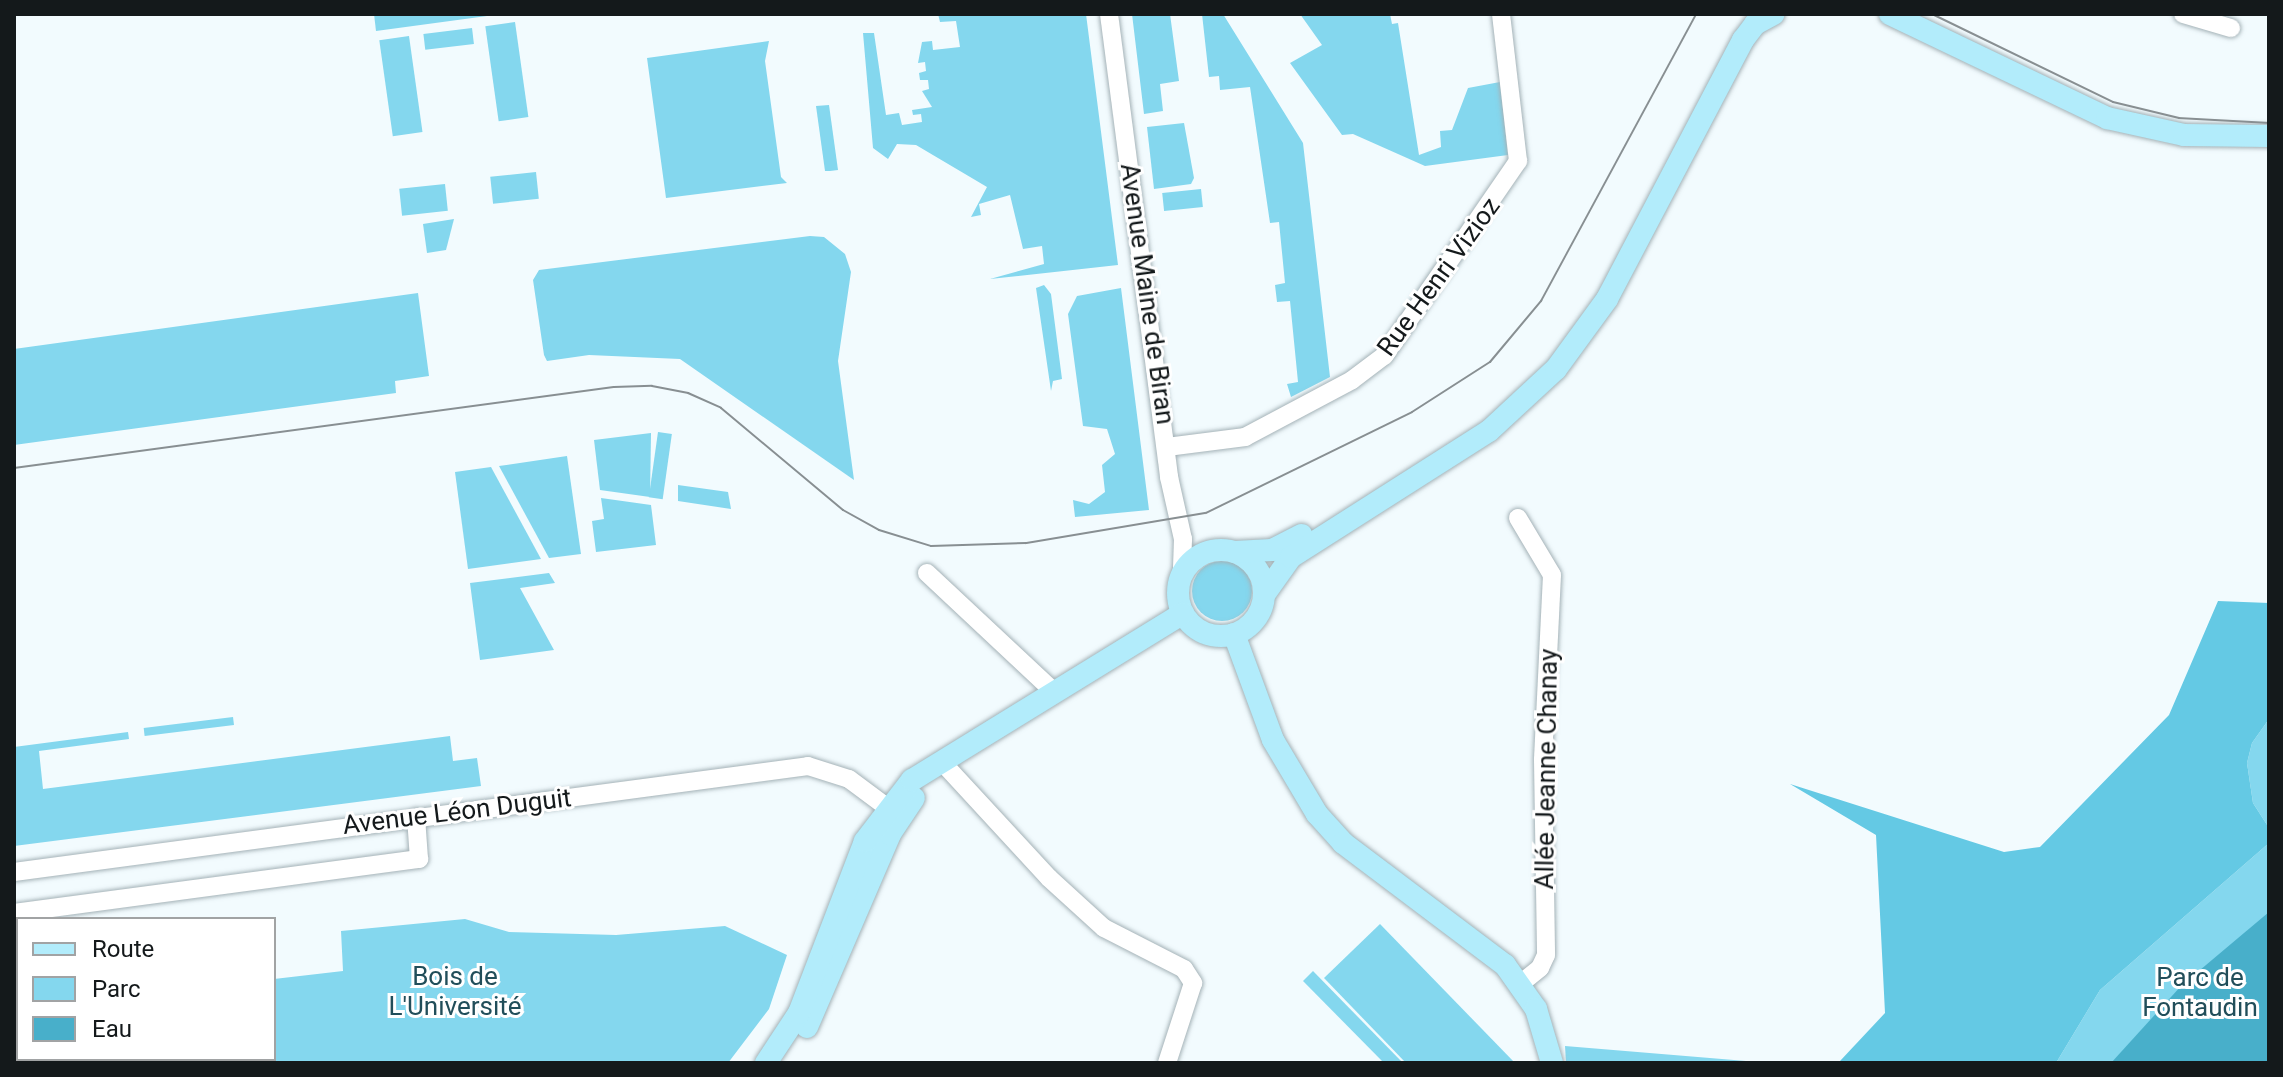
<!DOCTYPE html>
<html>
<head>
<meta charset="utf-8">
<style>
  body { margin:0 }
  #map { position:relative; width:2283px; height:1077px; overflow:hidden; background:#f2fbfe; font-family:Roboto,sans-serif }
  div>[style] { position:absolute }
  .green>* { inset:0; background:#84d7ee; transform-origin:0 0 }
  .round { border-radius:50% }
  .forest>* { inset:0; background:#64c9e4 }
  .water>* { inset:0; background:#48afca }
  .roads { filter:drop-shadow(0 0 2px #a4b2b7) drop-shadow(0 0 2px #a4b2b7) }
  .minor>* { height:18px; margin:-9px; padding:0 9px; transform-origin:9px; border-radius:9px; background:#fff }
  .major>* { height:22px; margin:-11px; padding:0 11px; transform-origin:11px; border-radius:11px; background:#b2ecfb }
  .major>.ring { margin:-11px; padding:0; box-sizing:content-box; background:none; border:22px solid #b2ecfb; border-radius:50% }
  .tram>* { height:2px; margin:-1px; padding:0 1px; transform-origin:1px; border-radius:1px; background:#888f92 }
  span { translate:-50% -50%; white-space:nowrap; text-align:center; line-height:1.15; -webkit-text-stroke:6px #fff; paint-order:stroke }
  .street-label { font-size:26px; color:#14191b }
  .park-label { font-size:26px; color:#214e5a }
  .frame { position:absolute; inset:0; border:16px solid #14191b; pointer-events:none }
  .legend { position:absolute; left:16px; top:917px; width:260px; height:144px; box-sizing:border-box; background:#fff; border:2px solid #a1a3a4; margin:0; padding:10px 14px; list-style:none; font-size:24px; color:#14191b }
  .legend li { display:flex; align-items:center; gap:16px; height:40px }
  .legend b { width:40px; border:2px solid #a1a3a4 }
</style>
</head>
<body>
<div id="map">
  <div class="green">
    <i style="clip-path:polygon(374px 14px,486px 14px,487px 16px,376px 31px)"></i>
    <i style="clip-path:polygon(938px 14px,1086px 14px,1118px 265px,990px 279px,1044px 264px,1042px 246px,1023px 249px,1010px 195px,979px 204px,981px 215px,971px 217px,987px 187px,916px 145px,897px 144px,888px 159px,873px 148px,863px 33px,874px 33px,886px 115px,899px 113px,902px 125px,922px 122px,921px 114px,913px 115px,912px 110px,932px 107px,922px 91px,929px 89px,928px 80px,920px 80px,919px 73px,926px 71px,925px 62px,918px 63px,922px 42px,932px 41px,933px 50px,960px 47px,956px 21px,940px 22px)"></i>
    <i style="clip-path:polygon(1132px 14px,1170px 14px,1179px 81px,1160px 84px,1163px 111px,1144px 114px)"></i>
    <i style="clip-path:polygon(1202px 14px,1223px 14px,1303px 143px,1330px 377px,1291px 397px,1287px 384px,1298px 382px,1290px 301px,1277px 302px,1275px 285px,1285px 283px,1279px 222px,1270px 223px,1250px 87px,1220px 90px,1219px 76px,1209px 77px)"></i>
    <i style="clip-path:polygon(1300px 14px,1390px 14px,1392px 24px,1398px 23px,1419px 155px,1441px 147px,1440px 131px,1452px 130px,1468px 88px,1500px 82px,1508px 155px,1425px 166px,1353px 134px,1342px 135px,1290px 63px,1322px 45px)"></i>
    <i style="left:515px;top:22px;width:96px;height:30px;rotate:82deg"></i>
    <i style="left:472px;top:28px;width:16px;height:49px;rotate:83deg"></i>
    <i style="left:409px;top:36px;width:97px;height:30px;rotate:82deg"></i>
    <i style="clip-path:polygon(769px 41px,765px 61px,781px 177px,787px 183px,666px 198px,647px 58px)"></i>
    <i style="clip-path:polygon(829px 105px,838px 170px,830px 171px,825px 171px,816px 106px)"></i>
    <i style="clip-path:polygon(1184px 123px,1194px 178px,1191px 184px,1154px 189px,1147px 127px)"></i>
    <i style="left:536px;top:172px;width:27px;height:46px;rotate:84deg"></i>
    <i style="left:445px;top:184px;width:27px;height:46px;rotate:84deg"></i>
    <i style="left:1201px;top:189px;width:18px;height:39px;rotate:84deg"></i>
    <i style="clip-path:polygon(454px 219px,446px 250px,427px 253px,423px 224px)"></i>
    <i style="clip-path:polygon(810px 236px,824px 237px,845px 254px,851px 272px,838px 361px,854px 480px,680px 359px,589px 355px,547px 361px,544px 355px,533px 280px,539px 270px)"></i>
    <i style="clip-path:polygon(1044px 285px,1051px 294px,1062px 379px,1053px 381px,1051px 391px,1036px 288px)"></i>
    <i style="clip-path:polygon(1121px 288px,1149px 510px,1075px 517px,1073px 500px,1089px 504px,1105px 492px,1102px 465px,1115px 454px,1107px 429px,1083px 426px,1068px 314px,1077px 296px)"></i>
    <i style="clip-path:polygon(418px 293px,429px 376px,395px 381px,396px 393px,14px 445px,14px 349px)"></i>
    <i style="left:658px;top:432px;width:14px;height:66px;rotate:8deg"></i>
    <i style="clip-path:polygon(651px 433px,650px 497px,600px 490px,594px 440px)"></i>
    <i style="clip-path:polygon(567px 456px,581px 554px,549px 558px,499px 466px)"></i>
    <i style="clip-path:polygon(491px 467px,541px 559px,468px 569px,455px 472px)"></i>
    <i style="clip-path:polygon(678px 485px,728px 492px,731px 509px,678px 501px)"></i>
    <i style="clip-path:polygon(601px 498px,651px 505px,656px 545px,596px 552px,592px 521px,604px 519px)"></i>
    <i class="round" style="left:1192px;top:561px;width:60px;height:60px"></i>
    <i style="clip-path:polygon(549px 573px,555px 583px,520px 588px,554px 650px,480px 660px,470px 583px)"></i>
    <i style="left:233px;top:717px;width:8px;height:90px;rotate:83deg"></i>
    <i style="clip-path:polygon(2269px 719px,2269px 828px,2253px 803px,2247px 763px,2252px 743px)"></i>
    <i style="clip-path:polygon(128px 732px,129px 739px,39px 751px,43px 789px,450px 736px,453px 761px,477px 758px,481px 786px,14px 846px,14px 747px)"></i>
    <i style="clip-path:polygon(2269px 843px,2269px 1063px,2056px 1063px,2100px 990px)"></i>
    <i style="clip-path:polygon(465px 919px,509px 932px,616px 935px,725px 926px,787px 955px,769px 1009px,728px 1063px,40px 1063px,40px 1059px,274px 1059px,274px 979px,343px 971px,341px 931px)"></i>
    <i style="clip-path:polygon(1380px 924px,1515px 1063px,1406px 1063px,1324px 978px)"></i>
    <i style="clip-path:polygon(1313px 971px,1403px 1063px,1384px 1063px,1303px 981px)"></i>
    <i style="clip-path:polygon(1565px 1046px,1746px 1061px,1748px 1063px,1566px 1063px)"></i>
  </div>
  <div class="forest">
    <i style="clip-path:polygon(2218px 601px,2269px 603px,2269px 719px,2252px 743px,2247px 763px,2253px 803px,2269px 828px,2269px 843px,2100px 990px,2056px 1063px,1748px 1063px,1840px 1061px,1885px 1013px,1876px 835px,1790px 784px,2004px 852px,2040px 847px,2169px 715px)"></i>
  </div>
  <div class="water">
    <i style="clip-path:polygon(2269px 912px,2269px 1063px,2111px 1063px,2181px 986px)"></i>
  </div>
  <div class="roads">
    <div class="minor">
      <i style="left:1109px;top:14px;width:467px;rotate:82.6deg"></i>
      <i style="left:1169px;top:477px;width:64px;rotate:77.3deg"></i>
      <i style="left:1183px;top:539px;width:35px;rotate:92deg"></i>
      <i style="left:2183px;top:14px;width:50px;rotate:16.3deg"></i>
      <i style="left:1167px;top:447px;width:79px;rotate:-7.3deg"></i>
      <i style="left:1245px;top:437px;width:121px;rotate:-28deg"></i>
      <i style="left:1352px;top:380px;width:40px;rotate:-37deg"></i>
      <i style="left:1384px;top:356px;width:237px;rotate:-55.5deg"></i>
      <i style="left:1518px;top:161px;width:148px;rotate:-96.6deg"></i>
      <i style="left:1518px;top:518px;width:66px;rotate:59.2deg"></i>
      <i style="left:1552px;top:575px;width:185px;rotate:92.8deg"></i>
      <i style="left:1543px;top:760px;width:195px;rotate:89.1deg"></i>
      <i style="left:1546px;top:955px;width:14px;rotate:115deg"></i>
      <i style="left:1540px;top:968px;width:26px;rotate:141deg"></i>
      <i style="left:927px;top:573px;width:174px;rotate:43.1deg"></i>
      <i style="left:942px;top:762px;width:158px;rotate:47.3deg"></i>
      <i style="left:1049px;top:878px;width:74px;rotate:42.3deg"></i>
      <i style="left:1104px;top:928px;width:90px;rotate:27.1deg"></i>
      <i style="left:1184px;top:969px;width:17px;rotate:57deg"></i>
      <i style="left:1193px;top:983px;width:84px;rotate:108deg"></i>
      <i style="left:14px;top:872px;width:801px;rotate:-7.6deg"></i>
      <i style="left:808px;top:766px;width:43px;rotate:17.6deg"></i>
      <i style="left:849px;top:779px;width:49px;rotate:36.6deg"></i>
      <i style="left:14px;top:913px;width:409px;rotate:-7.6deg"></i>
      <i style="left:419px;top:859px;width:42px;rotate:-94.1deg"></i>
      <i style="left:14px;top:954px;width:26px;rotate:81deg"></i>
      <i style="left:30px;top:1059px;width:4px;rotate:90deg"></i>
    </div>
    <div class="major">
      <i style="left:1890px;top:14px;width:241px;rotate:25.6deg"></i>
      <i style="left:2107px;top:118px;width:79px;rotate:12.4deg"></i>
      <i style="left:2184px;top:135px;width:85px;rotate:0.7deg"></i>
      <i class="ring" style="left:1178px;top:550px;width:64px;height:64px"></i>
      <i style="left:1235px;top:552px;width:37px;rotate:-3deg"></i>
      <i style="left:1272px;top:550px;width:33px;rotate:-27deg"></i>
      <i style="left:1264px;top:595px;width:47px;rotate:-54.6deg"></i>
      <i style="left:1291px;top:557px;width:235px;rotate:-32.5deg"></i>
      <i style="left:1489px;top:431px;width:91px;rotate:-42.8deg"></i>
      <i style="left:1556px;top:369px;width:87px;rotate:-53.9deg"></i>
      <i style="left:1607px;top:299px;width:293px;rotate:-62.3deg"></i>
      <i style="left:1743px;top:40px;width:20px;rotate:-53deg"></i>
      <i style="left:1755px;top:24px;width:21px;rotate:-28deg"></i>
      <i style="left:1234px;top:634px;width:113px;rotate:69.8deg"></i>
      <i style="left:1273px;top:740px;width:86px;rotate:59.3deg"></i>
      <i style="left:1317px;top:814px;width:39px;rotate:48deg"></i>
      <i style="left:1343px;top:843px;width:203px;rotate:37deg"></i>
      <i style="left:1505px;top:965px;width:54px;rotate:54.8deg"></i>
      <i style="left:1536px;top:1009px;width:56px;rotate:73.5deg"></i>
      <i style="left:807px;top:1027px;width:210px;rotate:-66.7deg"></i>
      <i style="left:890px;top:834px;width:43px;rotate:-56.3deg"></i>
      <i style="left:766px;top:1063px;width:60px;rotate:-56.6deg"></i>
      <i style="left:799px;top:1013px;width:184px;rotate:-69deg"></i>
      <i style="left:865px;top:841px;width:77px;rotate:-52.4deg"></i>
      <i style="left:912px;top:780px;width:318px;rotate:-31.6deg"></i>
    </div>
  </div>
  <div class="tram">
    <i style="left:1932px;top:14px;width:201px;rotate:25.9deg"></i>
    <i style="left:2113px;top:102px;width:68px;rotate:13.6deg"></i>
    <i style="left:2179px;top:118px;width:90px;rotate:3.2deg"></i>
    <i style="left:14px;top:468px;width:605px;rotate:-7.69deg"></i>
    <i style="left:614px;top:387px;width:38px;rotate:-2deg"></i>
    <i style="left:652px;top:386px;width:37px;rotate:11deg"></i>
    <i style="left:688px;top:393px;width:36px;rotate:24deg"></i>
    <i style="left:721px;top:408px;width:159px;rotate:39.9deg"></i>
    <i style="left:843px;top:510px;width:41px;rotate:29.1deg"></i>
    <i style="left:879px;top:530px;width:54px;rotate:17.1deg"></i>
    <i style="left:931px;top:546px;width:95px;rotate:-1.8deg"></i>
    <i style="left:1026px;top:543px;width:182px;rotate:-9.5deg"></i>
    <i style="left:1206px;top:513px;width:229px;rotate:-26.1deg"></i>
    <i style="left:1412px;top:412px;width:93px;rotate:-32.7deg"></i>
    <i style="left:1490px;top:362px;width:80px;rotate:-50.1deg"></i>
    <i style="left:1541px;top:301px;width:326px;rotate:-61.6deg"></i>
  </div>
  <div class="street-label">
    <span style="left:1439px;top:277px;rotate:-54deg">Rue Henri Vizioz</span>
    <span style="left:1147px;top:294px;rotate:82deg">Avenue Maine de Biran</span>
    <span style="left:1547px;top:769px;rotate:-89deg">Allée Jeanne Chanay</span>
    <span style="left:457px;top:812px;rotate:-7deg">Avenue Léon Duguit</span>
  </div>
  <div class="park-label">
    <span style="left:455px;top:992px">Bois de<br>L'Université</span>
    <span style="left:2200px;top:993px">Parc de<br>Fontaudin</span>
  </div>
  <div class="frame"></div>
  <ul class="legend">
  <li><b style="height:10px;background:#b2ecfb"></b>Route</li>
  <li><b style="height:22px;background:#84d7ee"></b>Parc</li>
  <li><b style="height:22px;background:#48afca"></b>Eau</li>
  </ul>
</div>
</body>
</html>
